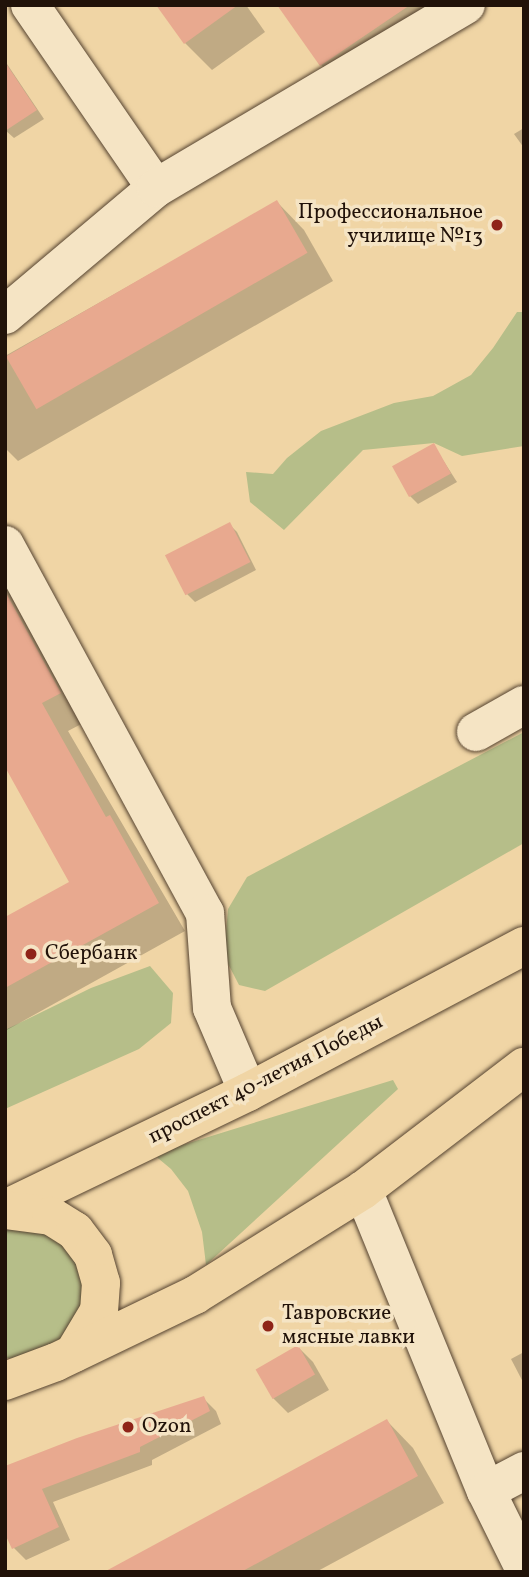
<!DOCTYPE html>
<html>
<head>
<meta charset="utf-8">
<style>
  body { margin:0 }
  #map { position:relative; width:529px; height:1577px; overflow:hidden; background:#f0d5a5; font-family:Vollkorn,serif }
  div>[style] { position:absolute }
  .green>* { inset:0; background:#b6be89 }
  .shadow>* { inset:0; background:#0003 }
  .building>* { inset:0; background:#e8a98f; transform-origin:0 0 }
  .roads { filter:drop-shadow(0 0 2px #554330) drop-shadow(0 0 2px #554330) }
  .minor>* { height:38px; margin:-19px; padding:0 19px; transform-origin:19px; border-radius:19px; background:#f5e4c4 }
  .major>* { height:38px; margin:-19px; padding:0 19px; transform-origin:19px; border-radius:19px; background:#f0d5a5 }
  .dots>* { width:19px; height:19px; translate:-50% -50%; box-sizing:border-box; border:4px solid #f5e4c4; border-radius:50% }
  span { translate:-50% -50%; white-space:nowrap; text-align:center; line-height:1.15; -webkit-text-stroke:7px #f5e4c4; paint-order:stroke }
  .poi-label { font-size:21px; color:#211209 }
  .right { translate:-100% -50%; text-align:right }
  .left { translate:0 -50%; text-align:left }
  .street-label { font-size:21px; color:#211209 }
  .frame { position:absolute; inset:0; border:7px solid #211209; pointer-events:none }
</style>
</head>
<body>
<div id="map">
  <div class="green">
    <i style="clip-path:polygon(517px 312px,524px 312px,524px 446px,462px 456px,434px 443px,363px 450px,284px 530px,250px 502px,246px 472px,273px 474px,287px 458px,321px 431px,394px 403px,433px 396px,471px 375px,493px 348px)"></i>
    <i style="clip-path:polygon(524px 732px,524px 843px,265px 991px,239px 985px,224px 956px,228px 909px,247px 877px)"></i>
    <i style="clip-path:polygon(150px 966px,173px 993px,171px 1023px,139px 1049px,5px 1109px,5px 1030px,91px 988px)"></i>
    <i style="clip-path:polygon(393px 1080px,398px 1089px,206px 1265px,202px 1232px,188px 1191px,171px 1169px,153px 1154px)"></i>
    <i style="clip-path:polygon(36px 1226px,64px 1239px,88px 1281px,76px 1333px,34px 1359px,7px 1358px,5px 1227px)"></i>
  </div>
  <div class="shadow">
    <i style="clip-path:polygon(158px 5px,246px 5px,265px 32px,212px 70px,185px 43px)"></i>
    <i style="clip-path:polygon(301px 5px,475px 5px,348px 92px,321px 65px)"></i>
    <i style="clip-path:polygon(5px 61px,44px 119px,14px 138px,5px 130px)"></i>
    <i style="clip-path:polygon(524px 128px,524px 148px,514px 134px)"></i>
    <i style="clip-path:polygon(277px 202px,304px 230px,333px 281px,18px 461px,5px 448px,5px 356px)"></i>
    <i style="clip-path:polygon(434px 446px,457px 482px,418px 504px,410px 496px)"></i>
    <i style="clip-path:polygon(229px 524px,237px 532px,256px 570px,195px 602px,187px 594px)"></i>
    <i style="clip-path:polygon(5px 586px,23px 604px,87px 721px,68px 731px,185px 931px,5px 1031px,5px 919px,72px 882px,5px 714px)"></i>
    <i style="clip-path:polygon(298px 1347px,313px 1362px,329px 1390px,288px 1413px,273px 1398px)"></i>
    <i style="clip-path:polygon(524px 1352px,524px 1384px,511px 1359px)"></i>
    <i style="clip-path:polygon(203px 1398px,216px 1411px,221px 1424px,152px 1460px,152px 1465px,53px 1502px,70px 1540px,26px 1560px,14px 1548px,5px 1467px)"></i>
    <i style="clip-path:polygon(387px 1421px,413px 1448px,444px 1503px,316px 1572px,108px 1572px)"></i>
  </div>
  <div class="building">
    <i style="clip-path:polygon(156px 5px,238px 5px,184px 44px)"></i>
    <i style="clip-path:polygon(277px 5px,410px 5px,320px 66px)"></i>
    <i style="clip-path:polygon(5px 62px,37px 110px,5px 131px)"></i>
    <i style="left:277px;top:200px;width:61px;height:313px;rotate:60deg"></i>
    <i style="left:434px;top:443px;width:35px;height:48px;rotate:61deg"></i>
    <i style="left:230px;top:522px;width:45px;height:73px;rotate:63deg"></i>
    <i style="clip-path:polygon(5px 591px,61px 693px,42px 703px,106px 817px,110px 815px,159px 903px,5px 988px,5px 917px,69px 882px,5px 767px)"></i>
    <i style="left:298px;top:1345px;width:34px;height:49px;rotate:60deg"></i>
    <i style="clip-path:polygon(204px 1396px,210px 1411px,140px 1447px,140px 1452px,42px 1489px,59px 1527px,12px 1549px,5px 1534px,5px 1466px,77px 1438px)"></i>
    <i style="clip-path:polygon(387px 1419px,418px 1476px,241px 1572px,104px 1572px)"></i>
  </div>
  <div class="roads">
    <div class="minor">
      <i style="left:30px;top:5px;width:222px;rotate:55.5deg"></i>
      <i style="left:5px;top:315px;width:197px;rotate:-40.1deg"></i>
      <i style="left:156px;top:188px;width:360px;rotate:-30.6deg"></i>
      <i style="left:5px;top:545px;width:419px;rotate:61.5deg"></i>
      <i style="left:205px;top:913px;width:95px;rotate:85.8deg"></i>
      <i style="left:212px;top:1008px;width:91px;rotate:66.8deg"></i>
      <i style="left:476px;top:732px;width:55px;rotate:-29.4deg"></i>
      <i style="left:363px;top:1190px;width:325px;rotate:67.8deg"></i>
      <i style="left:486px;top:1491px;width:86px;rotate:63.7deg"></i>
      <i style="left:486px;top:1491px;width:43px;rotate:-27.8deg"></i>
    </div>
    <div class="major">
      <i style="left:5px;top:1209px;width:270px;rotate:-25.7deg"></i>
      <i style="left:248px;top:1092px;width:312px;rotate:-27.9deg"></i>
      <i style="left:5px;top:1210px;width:46px;rotate:7.4deg"></i>
      <i style="left:51px;top:1216px;width:28px;rotate:32deg"></i>
      <i style="left:75px;top:1231px;width:30px;rotate:53deg"></i>
      <i style="left:93px;top:1255px;width:29px;rotate:74deg"></i>
      <i style="left:101px;top:1283px;width:28px;rotate:94deg"></i>
      <i style="left:99px;top:1311px;width:49px;rotate:120.8deg"></i>
      <i style="left:5px;top:1381px;width:54px;rotate:-20.4deg"></i>
      <i style="left:56px;top:1362px;width:154px;rotate:-25.7deg"></i>
      <i style="left:195px;top:1295px;width:198px;rotate:-32deg"></i>
      <i style="left:363px;top:1190px;width:203px;rotate:-37.4deg"></i>
    </div>
  </div>
  <div class="dots">
    <i style="left:497px;top:225px;background:#8f2418"></i>
    <i style="left:31px;top:954px;background:#8f2418"></i>
    <i style="left:268px;top:1326px;background:#8f2418"></i>
    <i style="left:128px;top:1427px;background:#8f2418"></i>
  </div>
  <div class="poi-label">
    <span class="right" style="left:483px;top:225px">Профессиональное<br>училище №13</span>
    <span class="left" style="left:45px;top:954px">Сбербанк</span>
    <span class="left" style="left:282px;top:1326px">Тавровские<br>мясные лавки</span>
    <span class="left" style="left:142px;top:1427px">Ozon</span>
  </div>
  <div class="street-label">
    <span style="left:266px;top:1080px;rotate:-27deg">проспект 40-летия Победы</span>
  </div>
  <div class="frame"></div>
</div>
</body>
</html>
